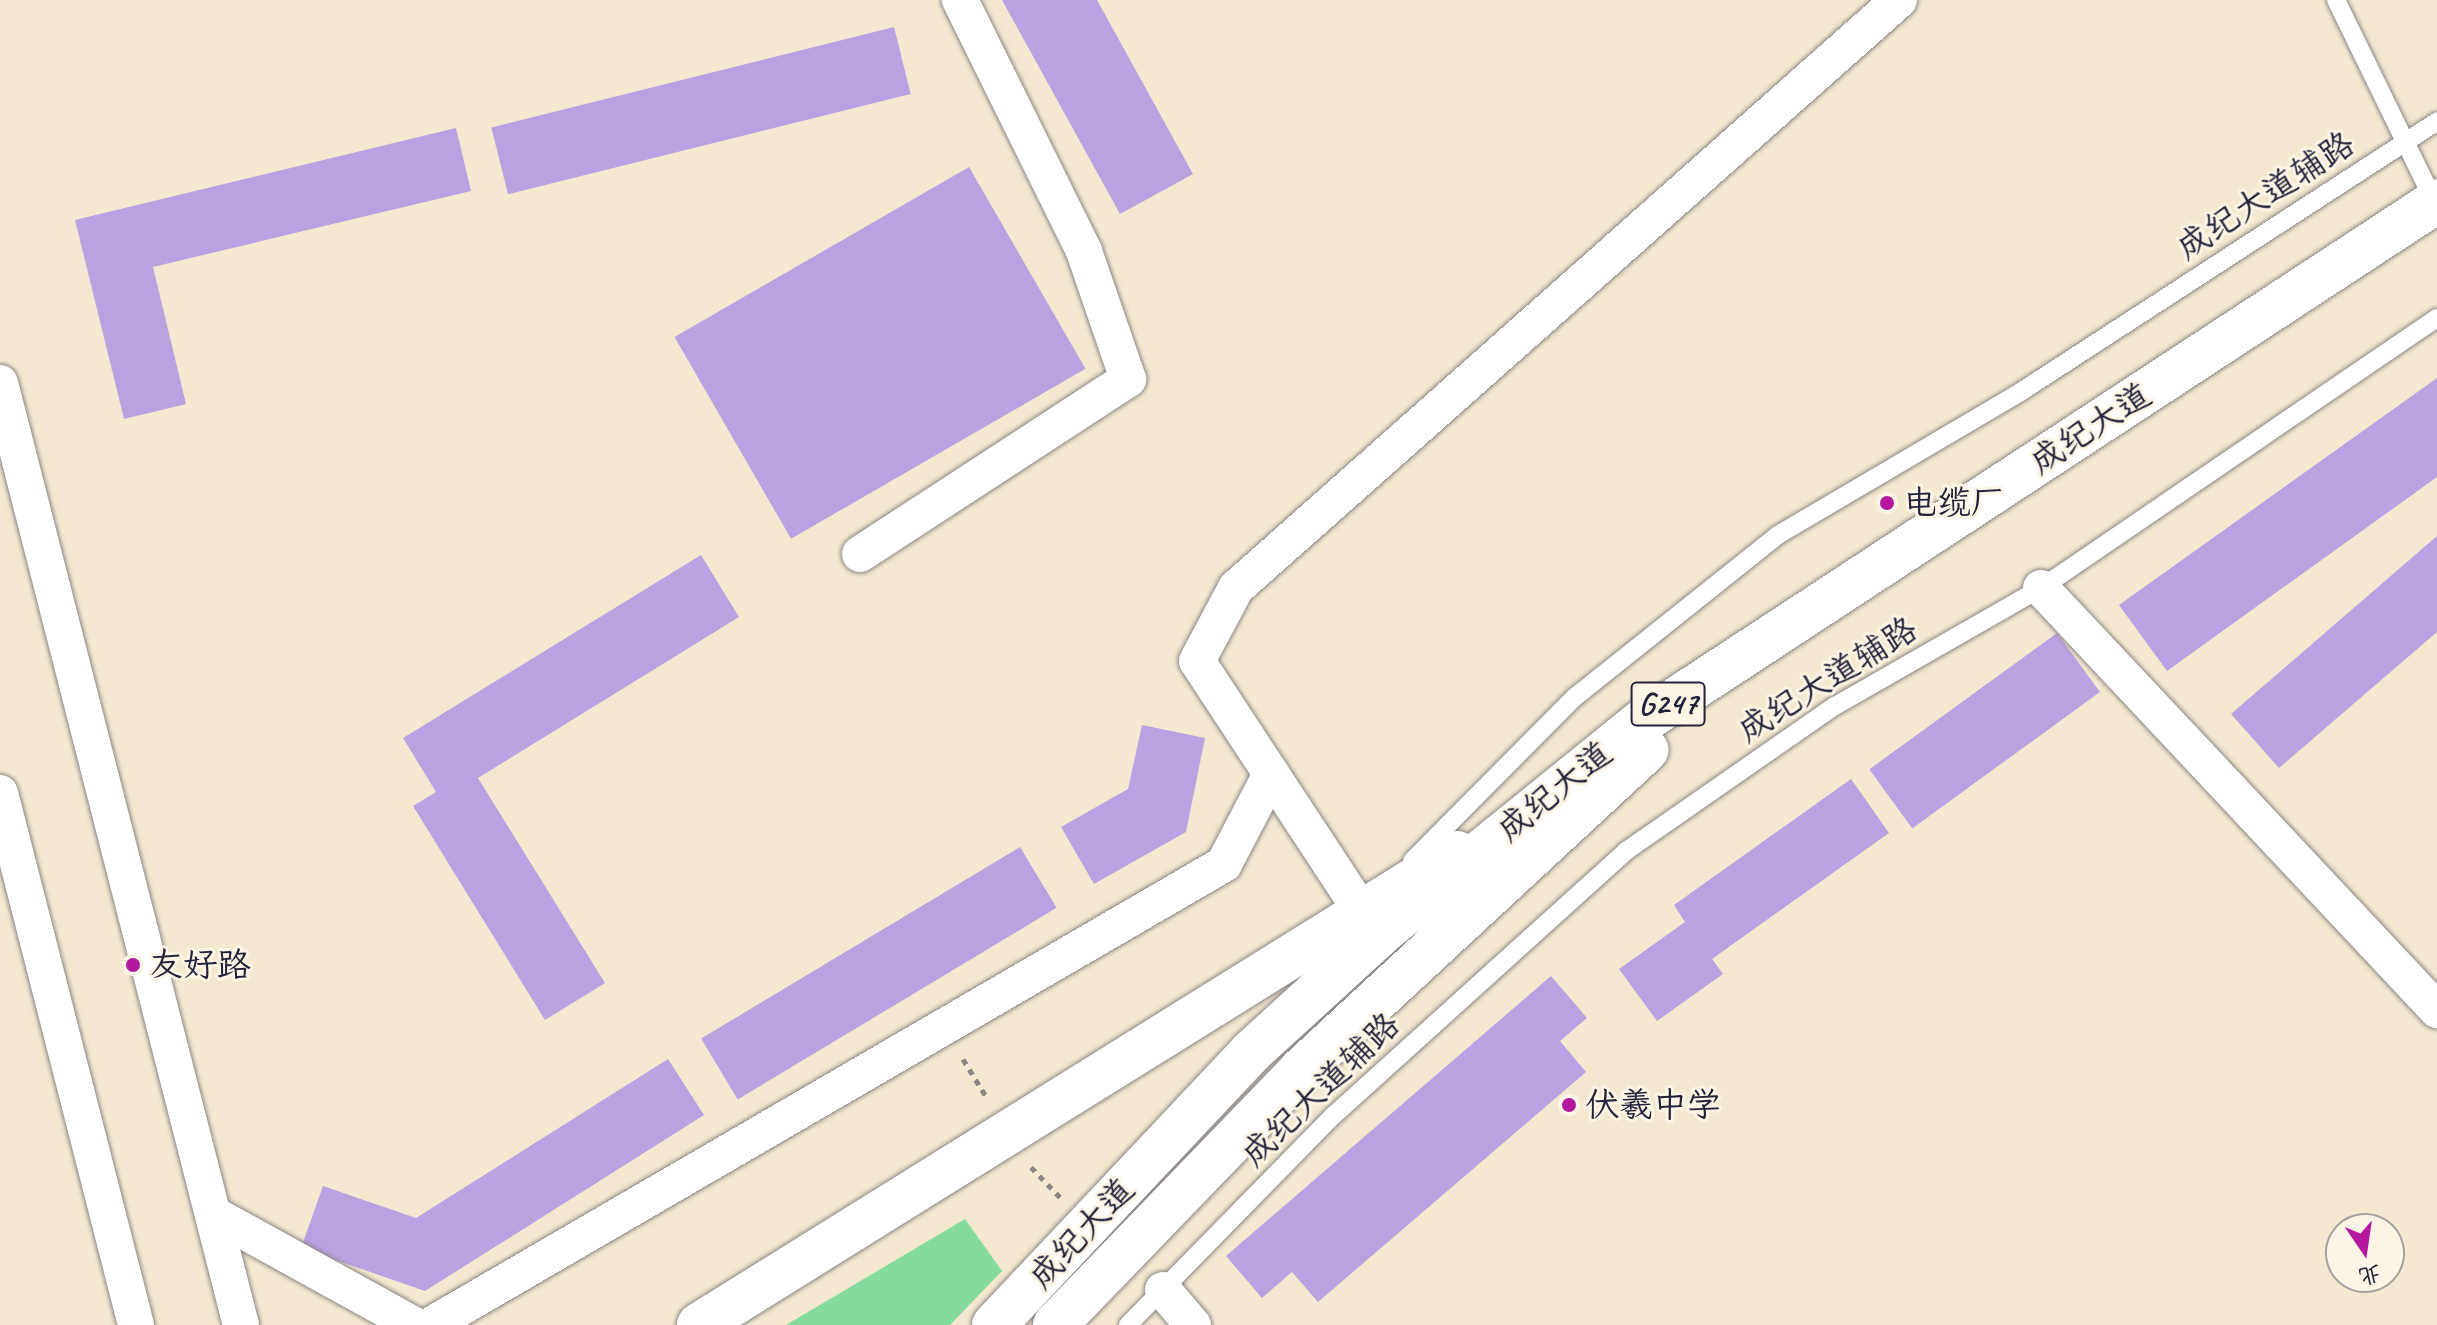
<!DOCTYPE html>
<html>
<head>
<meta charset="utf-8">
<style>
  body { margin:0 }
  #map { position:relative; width:2437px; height:1325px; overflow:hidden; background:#f4e9d0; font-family:Caveat,"LXGW WenKai TC",sans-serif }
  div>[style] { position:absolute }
  .green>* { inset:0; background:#85db9e }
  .building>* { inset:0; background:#baa1e1; transform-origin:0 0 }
  .path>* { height:5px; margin-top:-2.5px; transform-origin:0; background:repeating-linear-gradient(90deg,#8b8686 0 6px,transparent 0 12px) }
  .roads { filter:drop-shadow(0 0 2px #8b8686) drop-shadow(0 0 2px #8b8686) }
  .lane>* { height:18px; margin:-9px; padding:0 9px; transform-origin:9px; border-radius:9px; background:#fff }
  .street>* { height:36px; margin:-18px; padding:0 18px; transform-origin:18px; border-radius:18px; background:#fff }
  .secondary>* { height:44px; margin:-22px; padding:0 22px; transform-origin:22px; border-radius:22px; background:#fff }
  .highway>* { height:44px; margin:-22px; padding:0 22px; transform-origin:22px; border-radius:22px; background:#fff }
  .dots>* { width:22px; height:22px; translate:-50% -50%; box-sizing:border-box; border:4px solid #fcf5e5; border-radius:50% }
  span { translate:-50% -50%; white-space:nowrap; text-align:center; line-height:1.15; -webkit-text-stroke:6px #fcf5e5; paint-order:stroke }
  .shield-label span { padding:2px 6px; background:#fcf5e5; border:2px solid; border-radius:6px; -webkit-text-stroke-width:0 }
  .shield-label { font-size:32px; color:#22223b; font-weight:700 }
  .street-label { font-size:34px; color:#22223b }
  .poi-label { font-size:34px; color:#22223b }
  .left { translate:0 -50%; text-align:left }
  .north { position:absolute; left:2325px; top:1213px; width:80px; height:80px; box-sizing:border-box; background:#fcf5e5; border:2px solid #a5a1a1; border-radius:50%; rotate:167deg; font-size:22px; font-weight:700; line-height:32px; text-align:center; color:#22223b }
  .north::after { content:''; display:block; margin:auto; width:28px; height:36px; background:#b5179e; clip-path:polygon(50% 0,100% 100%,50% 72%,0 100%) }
</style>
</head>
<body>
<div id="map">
  <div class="green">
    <i style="clip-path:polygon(965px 1219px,1002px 1271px,950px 1325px,786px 1325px)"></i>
  </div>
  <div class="building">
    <i style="clip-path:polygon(1002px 0,1097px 0,1193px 174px,1120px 214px)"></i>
    <i style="left:894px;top:27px;width:69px;height:415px;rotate:76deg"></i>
    <i style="clip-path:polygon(456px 128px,471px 191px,153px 267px,186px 404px,124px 419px,75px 220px)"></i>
    <i style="left:969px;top:167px;width:233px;height:340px;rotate:60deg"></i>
    <i style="clip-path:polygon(2437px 378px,2437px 477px,2167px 671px,2119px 605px)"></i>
    <i style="clip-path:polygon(2437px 536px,2437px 632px,2279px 768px,2231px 714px)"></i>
    <i style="clip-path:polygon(701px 555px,739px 617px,478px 778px,605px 983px,545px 1020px,413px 806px,436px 792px,403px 738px)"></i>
    <i style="left:2057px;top:633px;width:73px;height:232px;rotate:54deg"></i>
    <i style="clip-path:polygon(1142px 725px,1205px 738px,1186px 832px,1094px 884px,1061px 827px,1128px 789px)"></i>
    <i style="clip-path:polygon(1851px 779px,1889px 833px,1712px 959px,1723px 974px,1657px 1021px,1619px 969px,1685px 922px,1674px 905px)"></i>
    <i style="left:1020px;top:847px;width:71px;height:372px;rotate:59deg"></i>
    <i style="clip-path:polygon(1551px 976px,1587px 1018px,1560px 1041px,1586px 1072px,1318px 1302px,1292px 1272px,1262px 1298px,1226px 1256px)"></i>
    <i style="clip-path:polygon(668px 1059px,704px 1115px,425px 1291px,301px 1248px,323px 1186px,416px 1218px)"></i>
  </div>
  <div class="path">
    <i style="left:963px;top:1059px;width:46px;rotate:58.4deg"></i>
    <i style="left:1031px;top:1167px;width:42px;rotate:46deg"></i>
  </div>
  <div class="roads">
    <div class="lane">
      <i style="left:2336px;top:0;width:226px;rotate:64deg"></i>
      <i style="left:1412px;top:861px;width:231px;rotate:-45.2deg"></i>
      <i style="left:1575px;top:697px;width:260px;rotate:-38.6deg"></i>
      <i style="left:1778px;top:535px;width:283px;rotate:-30.5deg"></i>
      <i style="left:2022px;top:391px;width:495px;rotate:-33deg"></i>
      <i style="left:1128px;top:1325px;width:294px;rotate:-45.6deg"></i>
      <i style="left:1334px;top:1115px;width:394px;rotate:-42.1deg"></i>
      <i style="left:1626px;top:851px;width:254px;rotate:-34.8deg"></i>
      <i style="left:1835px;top:706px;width:237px;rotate:-29.8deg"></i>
      <i style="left:2041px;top:588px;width:479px;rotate:-34.3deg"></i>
    </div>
    <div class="street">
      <i style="left:0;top:383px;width:972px;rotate:75.65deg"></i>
      <i style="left:860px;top:554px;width:320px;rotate:-33.1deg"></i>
      <i style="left:1128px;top:379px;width:135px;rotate:-109deg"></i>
      <i style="left:1084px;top:251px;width:280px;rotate:-116.3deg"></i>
      <i style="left:2041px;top:588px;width:579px;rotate:46.82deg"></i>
      <i style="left:0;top:793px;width:549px;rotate:75.66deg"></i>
      <i style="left:1362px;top:912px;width:300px;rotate:-123.3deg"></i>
      <i style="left:1197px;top:661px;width:83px;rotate:-61.9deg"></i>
      <i style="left:1236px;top:588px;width:886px;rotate:-41.57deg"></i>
      <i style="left:213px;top:1214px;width:230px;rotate:28.9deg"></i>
      <i style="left:1163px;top:1290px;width:46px;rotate:49.4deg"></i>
      <i style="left:431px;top:1325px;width:917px;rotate:-30.17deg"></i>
      <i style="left:1224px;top:864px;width:102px;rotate:-62.4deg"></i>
    </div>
    <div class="secondary">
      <i style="left:699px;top:1325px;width:893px;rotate:-31.91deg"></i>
    </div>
    <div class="highway">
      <i style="left:994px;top:1325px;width:374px;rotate:-46.7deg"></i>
      <i style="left:1250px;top:1053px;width:185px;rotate:-42.4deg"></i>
      <i style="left:1387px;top:928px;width:329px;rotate:-39deg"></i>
      <i style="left:1643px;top:721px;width:949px;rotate:-33.22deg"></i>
      <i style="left:1055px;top:1325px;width:354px;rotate:-46deg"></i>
      <i style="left:1301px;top:1070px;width:471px;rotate:-42.8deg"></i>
    </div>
  </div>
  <div class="dots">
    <i style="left:1887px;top:503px;background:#b5179e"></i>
    <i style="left:133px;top:965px;background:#b5179e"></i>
    <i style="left:1569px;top:1105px;background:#b5179e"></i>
  </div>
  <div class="shield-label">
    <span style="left:1668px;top:704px">G247</span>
  </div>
  <div class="street-label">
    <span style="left:2265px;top:195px;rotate:-33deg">成纪大道辅路</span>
    <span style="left:2090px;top:428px;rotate:-33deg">成纪大道</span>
    <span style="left:1827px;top:679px;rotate:-32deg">成纪大道辅路</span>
    <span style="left:1554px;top:791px;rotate:-39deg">成纪大道</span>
    <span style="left:1320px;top:1089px;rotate:-44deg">成纪大道辅路</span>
    <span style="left:1081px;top:1233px;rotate:-47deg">成纪大道</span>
  </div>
  <div class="poi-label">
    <span class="left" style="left:1903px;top:503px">电缆厂</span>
    <span class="left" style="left:149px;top:965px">友好路</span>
    <span class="left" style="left:1585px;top:1105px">伏羲中学</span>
  </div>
  <div class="north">北</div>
</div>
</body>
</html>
